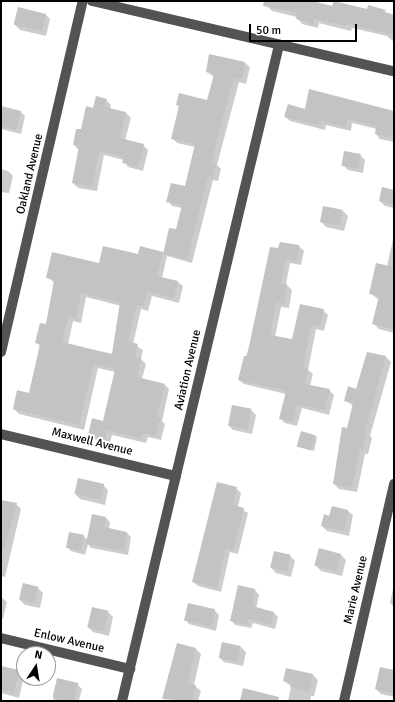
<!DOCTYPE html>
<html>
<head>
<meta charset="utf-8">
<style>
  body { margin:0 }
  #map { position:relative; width:395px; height:702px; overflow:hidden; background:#fff; font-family:Signika,sans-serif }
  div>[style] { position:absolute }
  .shadow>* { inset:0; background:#0003 }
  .building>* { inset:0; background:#c3c3c3; transform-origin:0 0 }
  .minor>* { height:10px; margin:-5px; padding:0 5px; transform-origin:5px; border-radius:5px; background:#535353 }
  span { translate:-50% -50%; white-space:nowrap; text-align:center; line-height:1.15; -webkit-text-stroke:4px #fff; paint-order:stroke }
  .street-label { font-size:12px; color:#000 }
  .frame { position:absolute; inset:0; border:2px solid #000; pointer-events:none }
  .north { position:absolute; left:16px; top:646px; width:40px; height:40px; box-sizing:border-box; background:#fff; border:1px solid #999; border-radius:50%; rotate:12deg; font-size:11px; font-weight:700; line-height:16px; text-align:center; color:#000 }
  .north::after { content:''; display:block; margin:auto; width:14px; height:18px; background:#000; clip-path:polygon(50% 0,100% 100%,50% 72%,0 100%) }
  .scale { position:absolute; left:249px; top:24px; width:108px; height:18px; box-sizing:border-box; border:2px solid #000; border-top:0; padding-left:5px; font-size:12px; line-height:14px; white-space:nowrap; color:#000; -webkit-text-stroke:3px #fff; paint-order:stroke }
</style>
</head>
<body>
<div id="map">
  <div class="shadow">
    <i style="clip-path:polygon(268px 1px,308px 1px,333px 7px,367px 10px,368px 7px,394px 15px,394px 42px,387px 36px,352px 28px,351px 31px,319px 23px,318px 28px,302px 24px,297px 17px,272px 11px,267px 6px)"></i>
    <i style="clip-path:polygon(45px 14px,50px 19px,46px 36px,20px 30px,15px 25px)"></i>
    <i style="clip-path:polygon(evenodd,245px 63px,250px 67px,246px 84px,239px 82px,217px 165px,221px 169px,218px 181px,213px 180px,192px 263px,167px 256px,162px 278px,178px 282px,183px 286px,179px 303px,152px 296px,148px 311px,141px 309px,133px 344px,143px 350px,141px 359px,146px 364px,142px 379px,164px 384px,169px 389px,162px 421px,165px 424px,161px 440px,148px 437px,146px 443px,112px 435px,110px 443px,94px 439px,90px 434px,104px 422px,115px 372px,98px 368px,84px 430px,19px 414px,14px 409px,30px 394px,41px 347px,36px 342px,47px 325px,55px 283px,47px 277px,139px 255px,162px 252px,164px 254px,170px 229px,177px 230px,182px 208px,172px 206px,168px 201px,185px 187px,195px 147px,177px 143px,172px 138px,180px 107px,177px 105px,208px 101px,214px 77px,207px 72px,245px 63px,86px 297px,121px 306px,113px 355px,68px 344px,73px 321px,81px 323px,86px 297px)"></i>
    <i style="clip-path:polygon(310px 90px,394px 112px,394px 142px,380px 139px,376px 134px,377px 129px,352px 123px,351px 131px,326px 125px,325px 130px,290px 121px,285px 116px,305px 111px)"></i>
    <i style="clip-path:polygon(106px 100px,111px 105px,110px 110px,126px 113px,131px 118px,125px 140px,143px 145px,148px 150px,143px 171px,128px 167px,124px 160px,104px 155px,97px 191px,78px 188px,73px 183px,79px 150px,74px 145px,93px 109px)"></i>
    <i style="clip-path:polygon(1px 107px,20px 111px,25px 116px,21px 134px,1px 129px)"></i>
    <i style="clip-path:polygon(360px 155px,365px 160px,363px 173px,348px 170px,343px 165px)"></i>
    <i style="clip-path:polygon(1px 169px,8px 171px,13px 176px,9px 193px,1px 192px)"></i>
    <i style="clip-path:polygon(394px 191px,394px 208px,385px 206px,380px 201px)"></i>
    <i style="clip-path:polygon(324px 207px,343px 211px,348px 216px,344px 231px,326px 227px,321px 222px)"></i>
    <i style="clip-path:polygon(394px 235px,394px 333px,379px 329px,373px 323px,379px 300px,370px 293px,387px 266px)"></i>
    <i style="clip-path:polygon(280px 243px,299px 246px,304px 251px,301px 265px,290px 263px,286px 284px,292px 290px,289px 308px,281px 307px,275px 337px,293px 340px,323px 310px,328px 315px,324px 331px,316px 329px,308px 370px,313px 374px,310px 386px,329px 390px,334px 395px,329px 415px,302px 408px,297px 426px,285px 423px,280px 418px,286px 394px,244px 384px,239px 380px)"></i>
    <i style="clip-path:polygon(367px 353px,386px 357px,391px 362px,370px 436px,372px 438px,368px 454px,365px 454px,357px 492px,339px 489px,334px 484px,354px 406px,346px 401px,357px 390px)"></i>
    <i style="clip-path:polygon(251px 410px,256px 415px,252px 434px,233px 430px,228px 425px)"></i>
    <i style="clip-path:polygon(315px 435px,317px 438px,314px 451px,299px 446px)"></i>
    <i style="clip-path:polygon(103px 485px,108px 490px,105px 505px,80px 499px,75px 494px)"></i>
    <i style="clip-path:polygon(236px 488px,241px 493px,238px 507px,248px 513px,238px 554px,230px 552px,221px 592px,198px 586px,193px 582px)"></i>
    <i style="clip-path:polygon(1px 501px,16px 504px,21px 509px,5px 577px,1px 576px)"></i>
    <i style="clip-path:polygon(332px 507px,348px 511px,353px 515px,349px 536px,327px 531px,322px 526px,330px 517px)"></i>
    <i style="clip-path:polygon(93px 515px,106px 518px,110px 522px,109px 529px,127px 533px,131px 537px,128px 555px,91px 548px,88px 544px,85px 555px,71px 551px,66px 546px,83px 536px,88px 540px)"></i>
    <i style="clip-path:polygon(341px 555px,346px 560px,342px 576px,321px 571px,316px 566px)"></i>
    <i style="clip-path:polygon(290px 556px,295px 561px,291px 577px,276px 573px,271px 568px)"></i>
    <i style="clip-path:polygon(238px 587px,255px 590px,259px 595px,256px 609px,274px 613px,278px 617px,275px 629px,253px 623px,251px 628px,235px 625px,231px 620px)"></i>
    <i style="clip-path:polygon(38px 588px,43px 593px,40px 608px,25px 605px,20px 600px)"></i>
    <i style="clip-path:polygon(393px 589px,394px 589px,394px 607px,390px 603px)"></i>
    <i style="clip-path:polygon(1px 597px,7px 602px,3px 619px,1px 619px)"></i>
    <i style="clip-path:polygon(214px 610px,219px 615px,216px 631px,189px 624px,185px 619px)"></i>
    <i style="clip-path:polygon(108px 612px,113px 617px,109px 636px,93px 632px,88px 627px)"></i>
    <i style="clip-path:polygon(222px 643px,241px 647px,246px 652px,243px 666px,224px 662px,219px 657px)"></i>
    <i style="clip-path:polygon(178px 645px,196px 649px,201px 654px,194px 685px,201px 691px,198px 701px,163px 699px)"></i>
    <i style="clip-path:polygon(1px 667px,19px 671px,24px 676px,19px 698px,1px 693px)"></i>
    <i style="clip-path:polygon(394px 671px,394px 697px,381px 694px,376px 689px)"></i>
    <i style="clip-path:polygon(313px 675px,318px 680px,314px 696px,311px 696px,310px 701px,288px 701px,291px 686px,284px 681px)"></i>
    <i style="clip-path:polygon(58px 679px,77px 684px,82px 689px,79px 700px,82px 701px,53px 701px)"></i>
  </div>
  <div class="building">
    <i style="clip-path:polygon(264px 1px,312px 1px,332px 6px,334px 1px,367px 9px,368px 5px,386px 10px,385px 12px,394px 15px,394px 35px,347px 24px,346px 26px,315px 19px,313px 24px,296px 19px,297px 13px,263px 6px)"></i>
    <i style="left:18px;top:7px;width:29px;height:18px;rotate:14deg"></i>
    <i style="clip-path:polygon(209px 54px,245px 62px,242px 79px,234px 78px,225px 110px,211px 163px,216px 164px,213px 177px,208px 176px,187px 259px,163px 254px,169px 228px,176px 229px,182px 205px,166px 202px,171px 183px,185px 186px,195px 144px,171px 139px,179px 106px,176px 105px,179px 93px,207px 100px,214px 74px,206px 72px)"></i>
    <i style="clip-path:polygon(309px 89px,394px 111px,391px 138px,375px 134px,376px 126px,348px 119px,346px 127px,321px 121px,320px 126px,284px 117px,288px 104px,305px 109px)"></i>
    <i style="clip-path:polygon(96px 96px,107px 99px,105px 107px,126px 112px,120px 138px,144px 144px,138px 167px,122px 163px,124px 157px,99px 151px,92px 187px,72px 183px,79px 146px,73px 145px,76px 129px,81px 129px,86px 106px,93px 108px)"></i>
    <i style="clip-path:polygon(1px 106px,21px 111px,16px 130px,1px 126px)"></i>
    <i style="left:344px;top:151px;width:17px;height:15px;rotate:10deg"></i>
    <i style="clip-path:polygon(382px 187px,394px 190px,394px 205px,379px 201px)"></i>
    <i style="left:323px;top:206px;width:20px;height:16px;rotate:11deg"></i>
    <i style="clip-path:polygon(280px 242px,299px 245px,297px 261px,286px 259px,281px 283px,287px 284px,284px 304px,276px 302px,270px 335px,292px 339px,300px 304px,324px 309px,320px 327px,311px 325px,303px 367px,308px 369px,305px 384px,330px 389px,325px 410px,297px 404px,293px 422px,279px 419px,286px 391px,238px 380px,244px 356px,247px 356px,270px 247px,278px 248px)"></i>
    <i style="clip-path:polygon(evenodd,103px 246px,138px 254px,140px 246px,163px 252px,157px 276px,178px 281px,174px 298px,147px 292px,143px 307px,137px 305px,128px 341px,138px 344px,135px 357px,141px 358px,137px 377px,165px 384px,157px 417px,161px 418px,156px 436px,143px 433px,141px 439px,107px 430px,105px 439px,88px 435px,92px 418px,103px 421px,115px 369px,94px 364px,79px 425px,13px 409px,17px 390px,29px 393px,40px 344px,35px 343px,40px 323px,46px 324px,54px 280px,46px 278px,52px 252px,99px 263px,103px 246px,81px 293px,120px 302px,112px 354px,62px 342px,68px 317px,76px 318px,81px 293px)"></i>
    <i style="clip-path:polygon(376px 263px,394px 267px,394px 329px,372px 324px,379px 296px,369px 294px)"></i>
    <i style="clip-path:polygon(367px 352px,386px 356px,365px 432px,367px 432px,363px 450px,360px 449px,352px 488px,333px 484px,342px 427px,347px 428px,353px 403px,344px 401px,348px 386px,356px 389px)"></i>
    <i style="left:232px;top:405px;width:20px;height:21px;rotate:11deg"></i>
    <i style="left:301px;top:431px;width:15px;height:16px;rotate:16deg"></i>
    <i style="left:78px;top:478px;width:27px;height:16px;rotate:13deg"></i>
    <i style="clip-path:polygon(217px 482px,237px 487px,233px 505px,244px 508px,233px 550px,226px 548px,217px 588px,192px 582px)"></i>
    <i style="clip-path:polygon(1px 500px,17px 503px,5px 547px,1px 547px)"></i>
    <i style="clip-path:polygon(332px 506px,348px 510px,344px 531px,321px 526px,324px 514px,329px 516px)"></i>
    <i style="clip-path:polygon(92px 514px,106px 517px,104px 527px,127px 532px,124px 551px,86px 544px)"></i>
    <i style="left:69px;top:532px;width:15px;height:16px;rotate:11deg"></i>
    <i style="left:319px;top:548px;width:23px;height:18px;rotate:15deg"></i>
    <i style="left:274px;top:551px;width:17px;height:17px;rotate:13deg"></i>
    <i style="left:23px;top:583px;width:16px;height:17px;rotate:14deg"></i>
    <i style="clip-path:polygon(238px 585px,255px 589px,252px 606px,274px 612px,271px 625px,248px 619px,247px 625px,230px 621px)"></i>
    <i style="left:188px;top:603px;width:28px;height:18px;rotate:13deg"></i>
    <i style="left:92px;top:607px;width:17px;height:21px;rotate:13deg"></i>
    <i style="left:222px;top:642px;width:19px;height:16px;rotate:12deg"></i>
    <i style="clip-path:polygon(177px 643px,196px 648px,188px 683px,196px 685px,192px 701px,162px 699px)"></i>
    <i style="clip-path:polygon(1px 666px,19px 670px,14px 693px,1px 690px)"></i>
    <i style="clip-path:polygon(380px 667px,394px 670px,394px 694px,375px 689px)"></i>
    <i style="clip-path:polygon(286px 668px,313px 674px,309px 692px,290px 687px,291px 683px,283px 681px)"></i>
    <i style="left:57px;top:678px;width:22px;height:20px;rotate:13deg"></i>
    <i style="clip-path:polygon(243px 688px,279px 697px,278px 701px,240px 701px)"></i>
  </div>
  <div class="minor">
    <i style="left:92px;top:1px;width:310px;rotate:13.1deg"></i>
    <i style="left:1px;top:352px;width:360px;rotate:-76.9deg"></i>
    <i style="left:1px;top:434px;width:180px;rotate:13.5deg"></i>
    <i style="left:1px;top:638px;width:133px;rotate:13.5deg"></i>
    <i style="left:122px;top:701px;width:675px;rotate:-76.54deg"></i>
    <i style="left:344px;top:701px;width:223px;rotate:-77deg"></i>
  </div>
  <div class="street-label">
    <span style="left:30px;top:174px;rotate:-77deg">Oakland Avenue</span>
    <span style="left:188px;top:370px;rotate:-77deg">Aviation Avenue</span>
    <span style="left:92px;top:442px;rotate:14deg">Maxwell Avenue</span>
    <span style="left:356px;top:590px;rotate:-77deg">Marie Avenue</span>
    <span style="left:69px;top:641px;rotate:13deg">Enlow Avenue</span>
  </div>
  <div class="frame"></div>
  <div class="north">N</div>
  <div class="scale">50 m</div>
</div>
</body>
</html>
